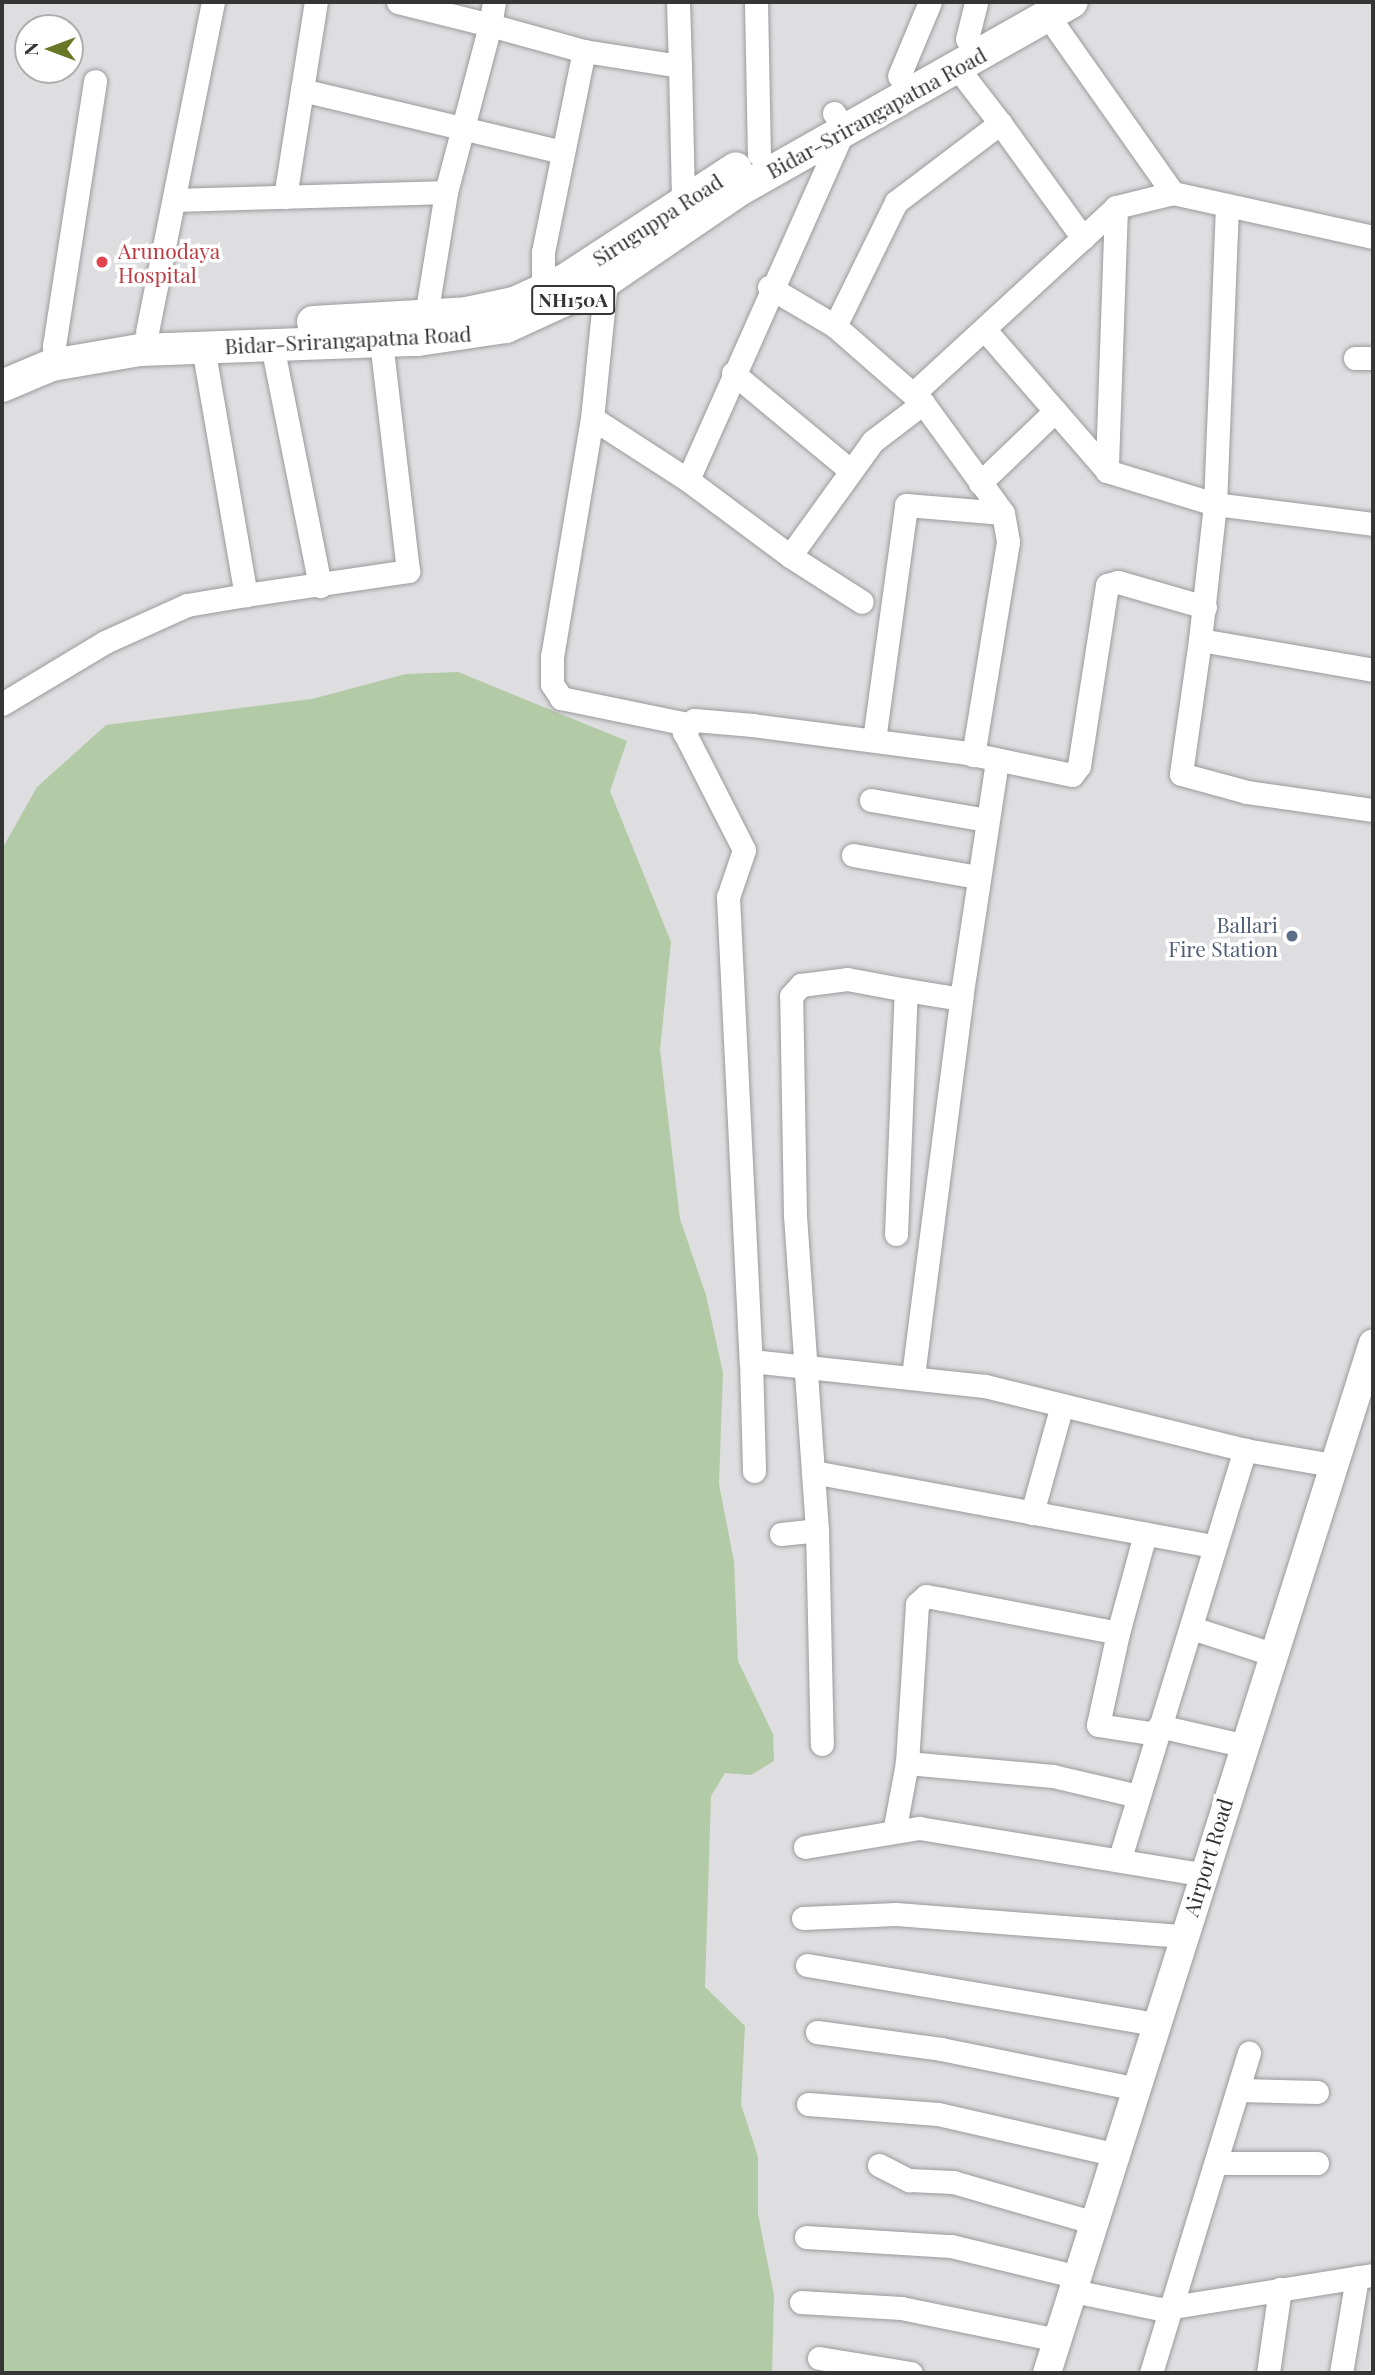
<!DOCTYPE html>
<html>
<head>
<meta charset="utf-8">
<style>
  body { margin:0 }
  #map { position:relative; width:1375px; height:2375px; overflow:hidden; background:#dedee0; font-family:"Playfair Display",serif }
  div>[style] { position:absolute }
  .green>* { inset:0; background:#b3caa6 }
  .roads { filter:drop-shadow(0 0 2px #999a9c) drop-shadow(0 0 2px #999a9c) }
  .minor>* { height:23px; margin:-11.5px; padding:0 11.5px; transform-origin:11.5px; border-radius:11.5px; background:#fff }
  .major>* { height:28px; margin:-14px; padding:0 14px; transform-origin:14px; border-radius:14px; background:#fff }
  .highway>* { height:32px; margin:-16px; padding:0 16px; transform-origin:16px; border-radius:16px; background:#fff }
  .dots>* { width:19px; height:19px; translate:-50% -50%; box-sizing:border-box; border:4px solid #fff; border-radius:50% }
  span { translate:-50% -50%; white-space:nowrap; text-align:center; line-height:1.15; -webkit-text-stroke:7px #fff; paint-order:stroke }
  .shield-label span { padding:2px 5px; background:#fff; border:2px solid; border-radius:5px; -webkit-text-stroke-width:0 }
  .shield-label { font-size:19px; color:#353536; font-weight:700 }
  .street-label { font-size:21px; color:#353536 }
  .health-label { font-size:21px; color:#be3a42 }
  .left { translate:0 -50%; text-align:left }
  .service-label { font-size:21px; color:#4e5e75 }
  .right { translate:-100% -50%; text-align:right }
  .frame { position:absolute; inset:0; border:4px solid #353536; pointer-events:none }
  .north { position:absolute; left:14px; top:14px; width:70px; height:70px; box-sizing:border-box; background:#fff; border:2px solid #aeaeaf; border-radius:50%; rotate:270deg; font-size:19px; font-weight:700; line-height:28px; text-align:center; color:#353536 }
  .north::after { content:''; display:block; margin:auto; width:24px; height:32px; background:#687725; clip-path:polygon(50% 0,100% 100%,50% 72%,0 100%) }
</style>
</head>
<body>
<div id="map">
  <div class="green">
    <i style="clip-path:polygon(458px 672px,627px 741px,610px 791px,671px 942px,660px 1050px,680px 1219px,706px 1295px,723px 1373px,719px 1484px,734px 1562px,738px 1661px,773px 1734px,774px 1761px,751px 1775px,725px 1773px,711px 1796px,705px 1987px,745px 2026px,741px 2104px,758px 2157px,758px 2214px,774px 2295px,772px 2373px,2px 2373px,2px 849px,37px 787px,106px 725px,312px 699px,406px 674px)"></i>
  </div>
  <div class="roads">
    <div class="minor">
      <i style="left:398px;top:2px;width:95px;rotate:14deg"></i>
      <i style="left:490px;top:25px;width:23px;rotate:-80deg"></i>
      <i style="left:756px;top:2px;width:152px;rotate:88.9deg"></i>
      <i style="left:1048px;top:16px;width:217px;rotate:54.8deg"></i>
      <i style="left:967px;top:39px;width:38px;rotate:-76deg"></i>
      <i style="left:680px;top:66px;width:135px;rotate:88.7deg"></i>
      <i style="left:899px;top:76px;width:80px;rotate:-67.3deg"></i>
      <i style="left:302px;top:90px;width:267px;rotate:13.4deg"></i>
      <i style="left:834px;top:113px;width:19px;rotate:58deg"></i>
      <i style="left:844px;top:129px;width:384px;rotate:114deg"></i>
      <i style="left:688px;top:480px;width:127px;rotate:36.7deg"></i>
      <i style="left:790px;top:556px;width:142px;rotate:-54.2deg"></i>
      <i style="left:873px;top:441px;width:63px;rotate:-37.2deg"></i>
      <i style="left:923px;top:403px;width:136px;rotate:54deg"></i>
      <i style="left:1000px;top:123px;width:142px;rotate:54.2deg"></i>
      <i style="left:285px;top:197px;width:197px;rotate:-81deg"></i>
      <i style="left:176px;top:200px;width:270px;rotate:-1.7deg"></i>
      <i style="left:1227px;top:206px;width:298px;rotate:92.3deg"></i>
      <i style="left:1215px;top:504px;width:159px;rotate:7.2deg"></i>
      <i style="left:1373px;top:237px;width:205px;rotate:-167.6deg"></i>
      <i style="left:1173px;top:193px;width:59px;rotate:166.2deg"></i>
      <i style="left:1116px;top:207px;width:264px;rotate:92deg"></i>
      <i style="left:1107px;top:471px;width:113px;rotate:17deg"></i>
      <i style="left:1215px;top:504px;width:137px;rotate:96.3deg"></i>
      <i style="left:1200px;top:640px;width:176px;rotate:9.8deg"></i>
      <i style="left:606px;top:281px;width:138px;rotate:95.8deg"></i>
      <i style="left:592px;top:418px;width:114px;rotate:32.9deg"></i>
      <i style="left:769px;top:287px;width:77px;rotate:30.6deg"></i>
      <i style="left:835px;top:326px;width:117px;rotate:41.2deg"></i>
      <i style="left:543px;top:290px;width:38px;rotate:-90deg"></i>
      <i style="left:543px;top:252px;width:205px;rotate:-78.5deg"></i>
      <i style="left:584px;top:51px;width:97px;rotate:8.9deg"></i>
      <i style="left:680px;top:66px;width:64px;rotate:-91.8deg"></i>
      <i style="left:426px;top:316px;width:126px;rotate:-80.8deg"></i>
      <i style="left:446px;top:192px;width:173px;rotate:-75.2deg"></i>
      <i style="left:490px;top:25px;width:98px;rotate:15.5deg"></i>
      <i style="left:835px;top:326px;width:138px;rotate:-63.8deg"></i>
      <i style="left:896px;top:202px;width:131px;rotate:-37.2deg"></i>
      <i style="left:1000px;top:123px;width:72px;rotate:-127.7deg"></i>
      <i style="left:985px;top:330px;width:186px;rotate:49.1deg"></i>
      <i style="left:147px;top:332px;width:337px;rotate:-78.7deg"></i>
      <i style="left:272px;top:345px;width:246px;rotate:78.7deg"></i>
      <i style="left:203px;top:347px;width:252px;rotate:80.2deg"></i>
      <i style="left:246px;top:595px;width:164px;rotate:-8.4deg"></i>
      <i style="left:408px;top:571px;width:232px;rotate:-96.7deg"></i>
      <i style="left:1355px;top:358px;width:18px"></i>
      <i style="left:57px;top:365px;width:19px;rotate:-99deg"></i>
      <i style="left:54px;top:346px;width:268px;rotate:-81.2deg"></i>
      <i style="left:733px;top:373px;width:153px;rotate:39.7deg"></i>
      <i style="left:915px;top:392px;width:273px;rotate:-42.6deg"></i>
      <i style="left:592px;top:418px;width:241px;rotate:99.5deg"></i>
      <i style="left:552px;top:656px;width:28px;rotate:90deg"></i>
      <i style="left:552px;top:684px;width:17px;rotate:57deg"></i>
      <i style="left:561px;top:698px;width:130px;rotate:11.6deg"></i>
      <i style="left:980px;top:483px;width:104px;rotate:-43.8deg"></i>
      <i style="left:790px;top:556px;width:85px;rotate:32.6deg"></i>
      <i style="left:1205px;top:607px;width:91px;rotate:-164deg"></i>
      <i style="left:1118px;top:582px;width:11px;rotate:165deg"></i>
      <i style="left:1107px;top:585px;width:183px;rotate:98.8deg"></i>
      <i style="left:1079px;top:766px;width:11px;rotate:128deg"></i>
      <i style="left:1072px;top:775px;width:106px;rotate:-168.1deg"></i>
      <i style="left:968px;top:753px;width:217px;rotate:-172.6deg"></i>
      <i style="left:753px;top:725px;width:59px;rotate:-175.2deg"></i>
      <i style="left:694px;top:720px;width:16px;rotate:130deg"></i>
      <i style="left:684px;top:732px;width:132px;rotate:63deg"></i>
      <i style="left:744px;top:850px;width:50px;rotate:108.8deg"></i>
      <i style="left:728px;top:897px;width:465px;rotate:87.2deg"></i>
      <i style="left:751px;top:1361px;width:235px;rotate:6.1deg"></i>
      <i style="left:985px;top:1386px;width:268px;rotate:13.8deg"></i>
      <i style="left:1200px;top:640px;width:135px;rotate:98.1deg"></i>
      <i style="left:1181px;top:774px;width:68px;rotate:15.3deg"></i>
      <i style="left:1247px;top:792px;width:127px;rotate:8.1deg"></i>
      <i style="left:2px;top:704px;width:120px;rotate:-31deg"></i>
      <i style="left:105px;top:642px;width:90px;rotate:-24.3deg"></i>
      <i style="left:187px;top:605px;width:60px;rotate:-9.6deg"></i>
      <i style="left:874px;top:740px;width:237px;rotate:-82.2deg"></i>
      <i style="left:906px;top:505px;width:97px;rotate:4.7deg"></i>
      <i style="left:1003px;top:513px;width:29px;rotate:80deg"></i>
      <i style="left:1008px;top:542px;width:216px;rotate:99.3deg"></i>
      <i style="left:871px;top:800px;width:118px;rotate:9.8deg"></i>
      <i style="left:853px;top:855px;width:127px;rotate:10deg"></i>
      <i style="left:896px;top:1234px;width:244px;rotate:-87.7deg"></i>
      <i style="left:906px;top:990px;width:56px;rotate:9.3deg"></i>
      <i style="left:961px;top:999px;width:242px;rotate:-81.4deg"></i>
      <i style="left:751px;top:1361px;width:110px;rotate:88.4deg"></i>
      <i style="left:913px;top:1376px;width:380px;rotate:-82.7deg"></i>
      <i style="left:813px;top:1472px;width:407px;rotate:10.5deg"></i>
      <i style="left:1032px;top:1513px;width:112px;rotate:-74.5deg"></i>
      <i style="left:817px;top:1530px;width:316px;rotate:-94deg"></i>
      <i style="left:795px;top:1215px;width:219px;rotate:-91deg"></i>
      <i style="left:791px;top:996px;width:15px;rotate:-48deg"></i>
      <i style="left:801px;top:985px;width:46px;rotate:-7.4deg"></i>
      <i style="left:847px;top:979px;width:60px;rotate:10.6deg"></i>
      <i style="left:781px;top:1534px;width:36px;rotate:-6deg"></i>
      <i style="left:817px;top:1530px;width:214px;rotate:88.7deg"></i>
      <i style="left:1192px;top:1628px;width:84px;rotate:18deg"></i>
      <i style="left:1118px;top:1633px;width:103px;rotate:-74.7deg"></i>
      <i style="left:1159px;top:1726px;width:85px;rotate:12.9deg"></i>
      <i style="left:1138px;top:1796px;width:87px;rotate:-166.8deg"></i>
      <i style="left:1053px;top:1776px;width:147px;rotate:-174.9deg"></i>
      <i style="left:907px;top:1763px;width:159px;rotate:-86.4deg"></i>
      <i style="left:917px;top:1604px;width:12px;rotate:-42deg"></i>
      <i style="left:926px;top:1596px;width:16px;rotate:11deg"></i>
      <i style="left:942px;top:1599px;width:179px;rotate:10.9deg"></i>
      <i style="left:1118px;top:1633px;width:94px;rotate:102.3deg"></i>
      <i style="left:1098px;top:1725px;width:60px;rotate:8.7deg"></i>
      <i style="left:895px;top:1827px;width:65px;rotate:-79.4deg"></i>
      <i style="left:805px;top:1847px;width:116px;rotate:-9.5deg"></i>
      <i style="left:919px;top:1828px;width:286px;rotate:9.3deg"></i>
      <i style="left:1120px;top:1858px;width:427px;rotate:-73deg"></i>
      <i style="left:1245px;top:1450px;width:88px;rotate:9.8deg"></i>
      <i style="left:803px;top:1918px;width:93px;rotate:-2.5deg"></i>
      <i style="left:896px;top:1914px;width:288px;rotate:4.4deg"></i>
      <i style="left:807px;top:1965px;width:354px;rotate:9.6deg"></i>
      <i style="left:817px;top:2032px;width:125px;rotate:7.8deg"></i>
      <i style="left:941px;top:2049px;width:200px;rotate:11.5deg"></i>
      <i style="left:1240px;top:2090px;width:77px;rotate:1.5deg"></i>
      <i style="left:808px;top:2104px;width:130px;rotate:4.4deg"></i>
      <i style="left:938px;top:2114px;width:184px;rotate:12.9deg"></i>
      <i style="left:1216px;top:2163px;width:101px"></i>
      <i style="left:879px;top:2165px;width:34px;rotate:27deg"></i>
      <i style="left:909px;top:2180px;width:44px;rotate:2.6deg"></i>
      <i style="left:953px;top:2182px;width:148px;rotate:16.1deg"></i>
      <i style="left:806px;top:2237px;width:145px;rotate:3.6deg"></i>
      <i style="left:951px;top:2246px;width:131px;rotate:13.7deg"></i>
      <i style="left:1073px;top:2291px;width:89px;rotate:11.7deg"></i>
      <i style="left:1160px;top:2309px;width:216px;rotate:-9.1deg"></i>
      <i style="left:801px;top:2302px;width:100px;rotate:3.4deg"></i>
      <i style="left:901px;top:2308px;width:160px;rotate:11.5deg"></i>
      <i style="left:819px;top:2358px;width:93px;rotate:9.3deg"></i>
      <i style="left:1151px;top:2373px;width:335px;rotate:-73deg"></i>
      <i style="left:1268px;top:2373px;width:85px;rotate:-81.9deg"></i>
      <i style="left:1341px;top:2373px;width:97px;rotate:-80.5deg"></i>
    </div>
    <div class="major">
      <i style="left:1047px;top:2373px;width:1080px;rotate:-72.44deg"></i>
    </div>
    <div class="highway">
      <i style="left:313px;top:322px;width:154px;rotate:-3.3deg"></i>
      <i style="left:467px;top:313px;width:48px;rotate:-12deg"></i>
      <i style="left:514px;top:303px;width:56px;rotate:-24.3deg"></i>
      <i style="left:565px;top:280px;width:204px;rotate:-33.2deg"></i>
      <i style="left:2px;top:386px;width:54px;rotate:-22.8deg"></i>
      <i style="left:52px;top:365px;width:89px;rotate:-9.7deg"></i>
      <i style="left:140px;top:350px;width:278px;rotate:-2.1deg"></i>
      <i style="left:418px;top:340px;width:89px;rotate:-8.4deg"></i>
      <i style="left:506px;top:327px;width:110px;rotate:-24.7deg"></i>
      <i style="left:606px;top:281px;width:163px;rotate:-34.3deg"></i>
      <i style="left:741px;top:189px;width:380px;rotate:-29.5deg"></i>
    </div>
  </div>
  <div class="dots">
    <i style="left:102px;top:262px;background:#e0444e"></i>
    <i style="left:1292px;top:936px;background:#5c6f8a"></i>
  </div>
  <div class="shield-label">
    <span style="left:573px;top:300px">NH150A</span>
  </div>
  <div class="street-label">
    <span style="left:876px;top:112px;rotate:-29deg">Bidar-Srirangapatna Road</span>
    <span style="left:657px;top:219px;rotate:-33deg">Siruguppa Road</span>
    <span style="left:348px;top:339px;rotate:-3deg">Bidar-Srirangapatna Road</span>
    <span style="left:1207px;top:1857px;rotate:-73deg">Airport Road</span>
  </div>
  <div class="health-label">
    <span class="left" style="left:118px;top:262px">Arunodaya<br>Hospital</span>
  </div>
  <div class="service-label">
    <span class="right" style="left:1278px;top:936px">Ballari<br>Fire Station</span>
  </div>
  <div class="frame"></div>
  <div class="north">N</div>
</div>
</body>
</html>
